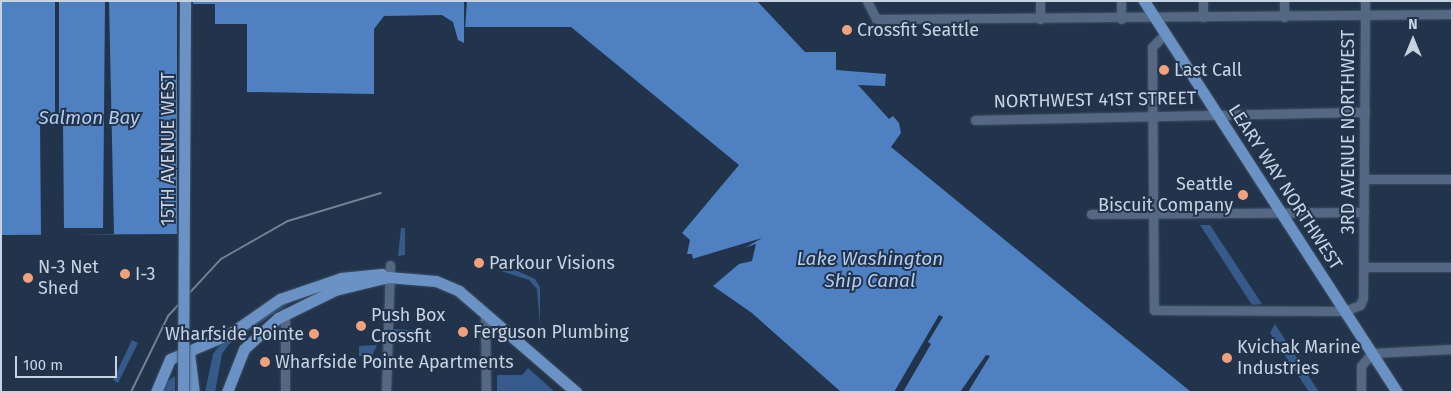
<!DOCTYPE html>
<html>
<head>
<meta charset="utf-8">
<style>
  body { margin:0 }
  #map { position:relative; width:1453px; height:393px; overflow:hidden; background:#22344b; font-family:"Fira Sans",sans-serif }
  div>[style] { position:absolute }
  .green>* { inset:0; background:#365a89 }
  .water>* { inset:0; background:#4f81c2 }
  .pier>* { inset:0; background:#22344b }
  .roads { filter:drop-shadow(0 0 1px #3f4f63) drop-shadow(0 0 1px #3f4f63) }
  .minor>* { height:9px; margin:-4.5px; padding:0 4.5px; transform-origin:4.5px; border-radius:4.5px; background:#546883 }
  .major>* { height:11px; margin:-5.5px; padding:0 5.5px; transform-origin:5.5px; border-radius:5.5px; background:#6b92c4 }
  .rail>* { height:2px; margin:-1px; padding:0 1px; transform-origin:1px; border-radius:1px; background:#728194 }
  .bridges { filter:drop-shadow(0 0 1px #3f4f63) drop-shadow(0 0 1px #3f4f63) }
  .major-bridge>* { height:11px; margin:-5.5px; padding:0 5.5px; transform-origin:5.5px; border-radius:5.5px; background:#6b92c4 }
  .dots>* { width:14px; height:14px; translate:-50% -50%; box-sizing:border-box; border:2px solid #22344b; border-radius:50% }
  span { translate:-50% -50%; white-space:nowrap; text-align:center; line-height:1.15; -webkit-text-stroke:4px #22344b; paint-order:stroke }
  .poi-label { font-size:18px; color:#c7d3e2 }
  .left { translate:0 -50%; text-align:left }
  .right { translate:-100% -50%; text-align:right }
  .street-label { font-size:18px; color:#c7d3e2 }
  .water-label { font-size:19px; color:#b3cdf1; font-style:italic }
  .frame { position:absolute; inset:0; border:2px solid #c7d3e2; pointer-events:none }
  .north { position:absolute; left:1388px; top:15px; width:50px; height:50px; -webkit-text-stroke:4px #22344b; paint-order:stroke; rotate:0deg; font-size:14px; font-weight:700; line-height:20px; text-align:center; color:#c7d3e2 }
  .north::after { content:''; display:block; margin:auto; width:18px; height:22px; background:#c7d3e2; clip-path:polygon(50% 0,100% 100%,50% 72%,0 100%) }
  .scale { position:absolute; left:15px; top:356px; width:102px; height:22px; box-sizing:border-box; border:2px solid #c7d3e2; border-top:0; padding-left:6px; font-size:15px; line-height:18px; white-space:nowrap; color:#c7d3e2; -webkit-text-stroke:4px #22344b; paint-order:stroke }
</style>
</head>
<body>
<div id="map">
  <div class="green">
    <i style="clip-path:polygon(1200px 225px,1210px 225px,1262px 304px,1252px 305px)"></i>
    <i style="clip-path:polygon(401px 228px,405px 228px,405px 255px,398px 256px)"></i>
    <i style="clip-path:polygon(511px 268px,535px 279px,540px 287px,540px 325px,537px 289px,529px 280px,501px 271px)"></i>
    <i style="clip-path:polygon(327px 286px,292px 301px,229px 344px,222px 354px,215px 392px,205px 392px,213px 354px,224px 339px,278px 304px)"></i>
    <i style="clip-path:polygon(1275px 324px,1319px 392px,1309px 392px,1270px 333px)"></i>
    <i style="clip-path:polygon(394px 329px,432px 331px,431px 343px,394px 343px)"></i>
    <i style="clip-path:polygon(132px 340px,138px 343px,118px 383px,113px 380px)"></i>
    <i style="clip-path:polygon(377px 345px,372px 356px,359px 356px,359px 346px)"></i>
    <i style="clip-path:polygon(528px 368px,555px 392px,497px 392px,497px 375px,522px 375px)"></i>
    <i style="clip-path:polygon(175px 376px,175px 392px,162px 392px,163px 384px)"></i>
  </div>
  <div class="water">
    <i style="clip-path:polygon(1px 1px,757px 1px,805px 52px,836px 52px,836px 70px,886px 74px,885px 86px,858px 85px,889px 119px,893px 116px,899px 123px,901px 133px,891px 147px,1191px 392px,841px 392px,752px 313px,713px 286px,739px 264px,752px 261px,756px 244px,694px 264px,692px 254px,687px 254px,690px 240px,682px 233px,739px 165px,571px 27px,464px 27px,464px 43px,458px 40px,453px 22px,442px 15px,384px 16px,374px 29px,374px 94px,247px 92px,247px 24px,215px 24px,215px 4px,177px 4px,177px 234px,1px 235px)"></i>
  </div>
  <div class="pier">
    <i style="clip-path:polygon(55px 1px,59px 1px,59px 123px,63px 123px,64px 228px,103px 228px,105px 1px,109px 1px,114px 234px,41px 236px,40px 123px,54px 123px,55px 115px)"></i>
    <i style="clip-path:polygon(177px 1px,193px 1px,193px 6px,180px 6px,177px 237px)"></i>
    <i style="clip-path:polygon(464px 1px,467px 1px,464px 45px)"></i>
    <i style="clip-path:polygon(762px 238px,734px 254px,694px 264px,692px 259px)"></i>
    <i style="clip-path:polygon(939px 315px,943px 317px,928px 342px,931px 344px,903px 392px,894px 392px)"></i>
    <i style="clip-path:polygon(986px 355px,990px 356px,968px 392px,960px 392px)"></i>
  </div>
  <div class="roads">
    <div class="minor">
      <i style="left:867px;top:1px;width:20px;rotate:63deg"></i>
      <i style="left:876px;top:19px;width:576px;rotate:-0.5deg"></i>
      <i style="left:1040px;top:1px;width:18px;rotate:90deg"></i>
      <i style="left:1121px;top:1px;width:18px;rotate:90deg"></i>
      <i style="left:1203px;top:1px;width:16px;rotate:90deg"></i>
      <i style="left:1284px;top:1px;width:16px;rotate:90deg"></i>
      <i style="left:1164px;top:35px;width:17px;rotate:135deg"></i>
      <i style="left:1152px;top:47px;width:263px;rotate:89.6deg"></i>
      <i style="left:1154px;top:310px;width:191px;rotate:0.3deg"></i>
      <i style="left:1345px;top:311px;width:16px;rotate:-22deg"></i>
      <i style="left:1360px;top:305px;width:8px;rotate:-67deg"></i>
      <i style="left:1363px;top:298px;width:297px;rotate:-89.6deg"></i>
      <i style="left:975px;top:120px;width:390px;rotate:-1.2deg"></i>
      <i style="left:1364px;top:179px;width:88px"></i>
      <i style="left:1091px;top:214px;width:273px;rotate:-0.4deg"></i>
      <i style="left:1364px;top:267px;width:88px"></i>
      <i style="left:285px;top:313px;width:79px;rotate:90deg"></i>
      <i style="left:485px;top:313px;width:79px;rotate:89.3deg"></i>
      <i style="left:386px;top:392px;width:127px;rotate:-88.2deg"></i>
      <i style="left:1361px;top:392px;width:26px;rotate:-90deg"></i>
      <i style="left:1361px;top:366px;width:17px;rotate:-50deg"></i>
      <i style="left:1372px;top:353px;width:80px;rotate:-2.9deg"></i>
    </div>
    <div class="major">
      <i style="left:1144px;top:1px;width:466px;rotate:57.1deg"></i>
      <i style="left:189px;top:353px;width:39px;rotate:83deg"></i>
      <i style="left:156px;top:392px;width:36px;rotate:-67deg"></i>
      <i style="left:170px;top:359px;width:66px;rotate:-23.1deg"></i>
      <i style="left:231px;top:333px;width:60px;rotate:-34.8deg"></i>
      <i style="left:280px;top:299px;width:65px;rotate:-19deg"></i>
      <i style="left:341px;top:278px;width:41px;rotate:-5.6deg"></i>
      <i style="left:227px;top:392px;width:46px;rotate:-68.4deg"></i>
      <i style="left:244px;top:349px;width:46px;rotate:-42.4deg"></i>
      <i style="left:278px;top:318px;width:64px;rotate:-26.2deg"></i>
      <i style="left:335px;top:290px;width:55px;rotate:-13.8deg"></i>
      <i style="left:388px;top:277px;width:48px;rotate:4.8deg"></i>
      <i style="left:436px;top:281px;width:25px;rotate:23deg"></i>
      <i style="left:459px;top:291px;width:155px;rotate:40.8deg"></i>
    </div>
  </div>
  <div class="rail">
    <i style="left:131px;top:392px;width:85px;rotate:-64deg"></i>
    <i style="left:168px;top:316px;width:78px;rotate:-47.1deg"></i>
    <i style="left:221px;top:259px;width:77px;rotate:-29.6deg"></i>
    <i style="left:288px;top:221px;width:97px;rotate:-16.8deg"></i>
  </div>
  <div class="bridges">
    <div class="major-bridge">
      <i style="left:183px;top:392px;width:391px;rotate:-89.7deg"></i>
    </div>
  </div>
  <div class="dots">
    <i style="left:847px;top:30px;background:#f1a17c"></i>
    <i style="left:1164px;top:70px;background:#f1a17c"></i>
    <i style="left:1243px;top:195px;background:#f1a17c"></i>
    <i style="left:479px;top:263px;background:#f1a17c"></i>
    <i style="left:125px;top:274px;background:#f1a17c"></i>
    <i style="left:28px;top:278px;background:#f1a17c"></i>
    <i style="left:361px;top:326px;background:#f1a17c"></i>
    <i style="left:463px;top:332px;background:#f1a17c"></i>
    <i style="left:314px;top:334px;background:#f1a17c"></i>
    <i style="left:1227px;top:358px;background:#f1a17c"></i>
    <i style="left:265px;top:362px;background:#f1a17c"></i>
  </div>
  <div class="poi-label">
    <span class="left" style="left:857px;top:30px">Crossfit Seattle</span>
    <span class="left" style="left:1174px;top:70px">Last Call</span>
    <span class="right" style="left:1233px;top:195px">Seattle<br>Biscuit Company</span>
    <span class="left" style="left:489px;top:263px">Parkour Visions</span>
    <span class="left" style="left:38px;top:278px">N-3 Net<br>Shed</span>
    <span class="left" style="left:135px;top:274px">I-3</span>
    <span class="left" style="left:371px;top:326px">Push Box<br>Crossfit</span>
    <span class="left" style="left:473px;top:332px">Ferguson Plumbing</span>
    <span class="right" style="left:304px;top:334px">Wharfside Pointe</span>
    <span class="left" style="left:1237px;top:358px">Kvichak Marine<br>Industries</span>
    <span class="left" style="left:275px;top:362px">Wharfside Pointe Apartments</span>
  </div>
  <div class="street-label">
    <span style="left:1095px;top:100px;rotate:-1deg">NORTHWEST 41ST STREET</span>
    <span style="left:1348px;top:132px;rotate:-90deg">3RD AVENUE NORTHWEST</span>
    <span style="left:168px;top:149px;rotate:-90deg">15TH AVENUE WEST</span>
    <span style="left:1285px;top:187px;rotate:57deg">LEARY WAY NORTHWEST</span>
  </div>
  <div class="water-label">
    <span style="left:89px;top:118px">Salmon Bay</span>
    <span style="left:870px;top:270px">Lake Washington<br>Ship Canal</span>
  </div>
  <div class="frame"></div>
  <div class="north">N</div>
  <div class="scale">100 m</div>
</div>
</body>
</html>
